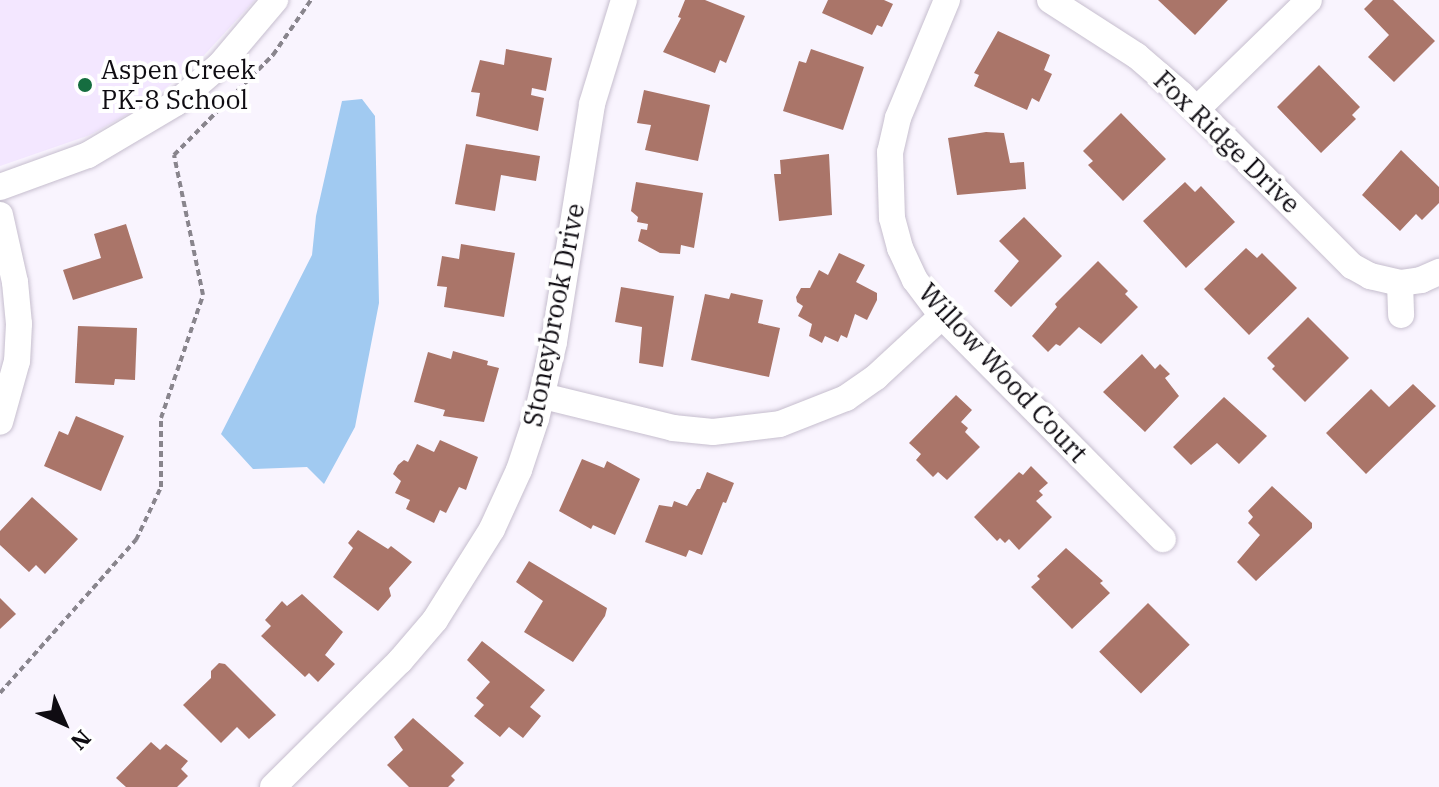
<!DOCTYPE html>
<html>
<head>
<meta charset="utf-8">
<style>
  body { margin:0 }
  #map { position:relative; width:1439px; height:787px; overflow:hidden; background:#f9f4fe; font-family:"IBM Plex Serif",serif }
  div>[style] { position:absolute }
  .built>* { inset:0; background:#f3e7ff }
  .water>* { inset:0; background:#a1caf1 }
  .building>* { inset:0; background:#aa7569; transform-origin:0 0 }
  .path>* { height:4px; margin-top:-2px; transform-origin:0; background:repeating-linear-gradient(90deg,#89858d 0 6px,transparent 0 10px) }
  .roads { filter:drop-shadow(0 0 2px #c6bece) drop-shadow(0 0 2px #c6bece) }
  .minor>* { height:26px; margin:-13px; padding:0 13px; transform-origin:13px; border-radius:13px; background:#fff }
  .dots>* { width:22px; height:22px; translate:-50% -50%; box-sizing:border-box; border:4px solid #fff; border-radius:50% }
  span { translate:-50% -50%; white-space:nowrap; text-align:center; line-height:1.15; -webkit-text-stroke:8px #fff; paint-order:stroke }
  .poi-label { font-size:26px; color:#0f0c12 }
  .left { translate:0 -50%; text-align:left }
  .street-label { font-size:26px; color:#0f0c12 }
  .north { position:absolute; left:24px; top:683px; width:80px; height:80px; -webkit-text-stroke:6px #fff; paint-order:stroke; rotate:135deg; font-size:22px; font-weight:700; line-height:32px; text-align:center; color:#0f0c12 }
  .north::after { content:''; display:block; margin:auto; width:28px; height:36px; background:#0f0c12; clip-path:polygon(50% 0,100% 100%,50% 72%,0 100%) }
</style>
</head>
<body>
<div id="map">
  <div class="built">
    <i style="clip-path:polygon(0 0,255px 0,195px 65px,144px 105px,90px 135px,0 166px)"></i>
  </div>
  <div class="water">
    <i style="clip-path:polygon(362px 99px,375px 116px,379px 303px,355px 427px,324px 484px,307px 467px,253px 469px,221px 434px,312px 255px,316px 216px,342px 101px)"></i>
  </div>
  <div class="building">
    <i style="clip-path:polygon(685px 0,705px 0,745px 16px,726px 63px,720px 60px,715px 73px,663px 52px,681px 18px,678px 17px)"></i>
    <i style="clip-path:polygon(828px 0,884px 0,893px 4px,882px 27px,877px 25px,872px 35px,822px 13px)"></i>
    <i style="clip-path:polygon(1158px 0,1228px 0,1195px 35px)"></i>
    <i style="clip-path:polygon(1373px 0,1393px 0,1435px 41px,1394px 82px,1368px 57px,1389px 35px,1364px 9px)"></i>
    <i style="clip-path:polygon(998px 31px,1050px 55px,1044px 70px,1052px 74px,1039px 102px,1032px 98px,1027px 110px,974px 86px,979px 75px,974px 73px)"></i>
    <i style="clip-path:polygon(506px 49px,552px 58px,546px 91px,532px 88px,531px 95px,544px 98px,538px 131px,476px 116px,480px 93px,471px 92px,480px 60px,504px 65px)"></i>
    <i style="clip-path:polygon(811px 49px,864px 67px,843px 130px,783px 111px,799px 61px,806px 63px)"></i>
    <i style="clip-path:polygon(1319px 65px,1360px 107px,1352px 115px,1356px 119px,1321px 153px,1277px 107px)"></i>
    <i style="clip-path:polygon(644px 90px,710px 105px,698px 161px,645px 150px,651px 125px,637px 123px)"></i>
    <i style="clip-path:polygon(1121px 113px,1166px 159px,1123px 201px,1088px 165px,1093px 161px,1083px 151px)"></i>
    <i style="clip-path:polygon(986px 132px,1004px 133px,1010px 163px,1024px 162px,1026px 189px,957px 195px,948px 138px)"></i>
    <i style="clip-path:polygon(466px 144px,540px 156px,536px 181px,501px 175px,495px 211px,455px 204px)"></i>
    <i style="clip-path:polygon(1401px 150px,1439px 187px,1439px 203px,1422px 220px,1416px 214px,1400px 231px,1362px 195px)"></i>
    <i style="clip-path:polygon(829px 154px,832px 215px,779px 221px,774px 174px,781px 174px,780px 160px)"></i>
    <i style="clip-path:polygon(636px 182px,703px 193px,694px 248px,681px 245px,680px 254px,660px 253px,638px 241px,641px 229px,647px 230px,648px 224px,637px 222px,638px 217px,631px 211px)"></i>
    <i style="clip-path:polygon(1185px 182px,1195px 192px,1201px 186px,1235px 222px,1186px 268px,1143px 221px)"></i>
    <i style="clip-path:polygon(1024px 217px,1062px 256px,1011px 307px,994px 291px,1019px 261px,999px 241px)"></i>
    <i style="clip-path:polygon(126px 224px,143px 278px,73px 300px,63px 270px,101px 258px,94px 234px)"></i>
    <i style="clip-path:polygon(461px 244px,515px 253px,504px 317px,444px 307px,447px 287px,437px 286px,442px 256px,459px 259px)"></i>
    <i style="clip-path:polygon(1246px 248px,1257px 258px,1262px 253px,1297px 288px,1249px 335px,1204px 289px)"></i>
    <i style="clip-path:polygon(839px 253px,865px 265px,856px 282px,877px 293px,877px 300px,867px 320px,855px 314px,847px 338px,841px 335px,838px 342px,825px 336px,822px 343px,809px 336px,812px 324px,798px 316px,803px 306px,797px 302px,796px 297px,801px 288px,810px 288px,819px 270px,828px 275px)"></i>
    <i style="clip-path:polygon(1098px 261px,1128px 291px,1125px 294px,1138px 307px,1101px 344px,1079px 327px,1060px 346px,1056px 344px,1048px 352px,1032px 336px,1057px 307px,1055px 304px)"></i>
    <i style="clip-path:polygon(621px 287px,674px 296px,663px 367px,639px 363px,642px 327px,615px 322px)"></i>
    <i style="clip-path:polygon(731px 293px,763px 300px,758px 323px,780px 328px,769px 377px,691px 360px,705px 294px,729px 299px)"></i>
    <i style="clip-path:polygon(1308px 317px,1349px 358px,1305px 402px,1272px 369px,1275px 366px,1267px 358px)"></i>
    <i style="clip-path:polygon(78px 326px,137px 328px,135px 380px,115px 379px,114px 385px,75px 383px)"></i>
    <i style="clip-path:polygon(453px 351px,488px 361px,487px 365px,499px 368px,484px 422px,443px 416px,445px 410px,414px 402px,428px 352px,451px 359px)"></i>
    <i style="clip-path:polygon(1142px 354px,1155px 369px,1160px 364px,1170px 374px,1165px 378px,1179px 396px,1145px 432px,1103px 392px)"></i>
    <i style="clip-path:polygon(1413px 384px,1436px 406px,1366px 474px,1326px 433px,1371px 389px,1389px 407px)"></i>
    <i style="clip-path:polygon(956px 395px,972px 410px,961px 422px,968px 428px,965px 432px,980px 447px,947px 480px,938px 472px,933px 477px,916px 460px,921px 454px,909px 443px)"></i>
    <i style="clip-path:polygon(1224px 397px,1267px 436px,1239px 464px,1217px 443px,1191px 465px,1173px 447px)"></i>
    <i style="clip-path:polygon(76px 416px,124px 436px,101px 491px,44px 466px,59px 431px,68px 435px)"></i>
    <i style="clip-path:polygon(440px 440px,478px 457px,466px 490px,459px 487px,446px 513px,440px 510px,434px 523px,406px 509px,410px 500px,395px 493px,401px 481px,393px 474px,398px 465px,404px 460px,408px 462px,417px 444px,434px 452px)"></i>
    <i style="clip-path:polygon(582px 459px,604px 468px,607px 461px,640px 479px,615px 535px,593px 525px,591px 529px,559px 511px)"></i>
    <i style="clip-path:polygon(1031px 466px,1048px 483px,1039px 491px,1043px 495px,1036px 501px,1052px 517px,1019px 550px,1009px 539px,1005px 543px,1000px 538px,997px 541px,974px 517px,1019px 472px,1023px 475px)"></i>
    <i style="clip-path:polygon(707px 472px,734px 483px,726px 503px,723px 502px,702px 555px,689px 550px,686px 557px,645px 542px,659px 505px,672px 507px,674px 501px,687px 506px,697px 489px,700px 489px)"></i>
    <i style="clip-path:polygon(1272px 486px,1312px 523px,1312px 528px,1256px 581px,1237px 562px,1260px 535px,1248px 523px,1253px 517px,1248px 511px)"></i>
    <i style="clip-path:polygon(32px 497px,78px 539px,45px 574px,36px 565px,29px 572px,0 545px,0 531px)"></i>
    <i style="clip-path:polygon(358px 530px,388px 549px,391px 546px,412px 562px,389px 588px,391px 596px,378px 611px,333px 577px,353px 548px,348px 543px)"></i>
    <i style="clip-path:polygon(1066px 548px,1103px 581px,1100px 583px,1110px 593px,1072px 629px,1031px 587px,1040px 579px,1037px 576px)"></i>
    <i style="clip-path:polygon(529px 561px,607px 608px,605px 616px,573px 662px,524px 632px,543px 601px,516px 582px)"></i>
    <i style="clip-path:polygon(302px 594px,343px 632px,325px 655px,335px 664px,318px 682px,309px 673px,305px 677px,261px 636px,271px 626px,265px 620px,282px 601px,287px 606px)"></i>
    <i style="clip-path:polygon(0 598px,16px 614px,0 629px)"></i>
    <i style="left:1148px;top:603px;width:59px;height:69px;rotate:45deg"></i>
    <i style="clip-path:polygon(482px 641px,545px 690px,530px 707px,541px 716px,523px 738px,509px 727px,500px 737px,474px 716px,484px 705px,476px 698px,490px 682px,467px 660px)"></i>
    <i style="clip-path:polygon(219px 663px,225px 664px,276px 715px,249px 739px,237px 727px,221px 743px,183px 705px,211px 678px,211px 671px)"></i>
    <i style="clip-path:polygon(413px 718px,464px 763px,451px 776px,455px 780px,448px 787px,409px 787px,387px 765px,403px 750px,394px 737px)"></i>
    <i style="clip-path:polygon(151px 742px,160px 750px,166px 744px,188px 761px,181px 769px,188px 776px,177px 787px,126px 787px,116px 778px)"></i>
  </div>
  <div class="path">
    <i style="left:0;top:693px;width:205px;rotate:-48.4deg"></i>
    <i style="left:136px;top:540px;width:59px;rotate:-64.7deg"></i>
    <i style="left:161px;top:487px;width:69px;rotate:-90deg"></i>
    <i style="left:161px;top:418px;width:130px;rotate:-71.1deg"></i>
    <i style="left:203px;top:295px;width:143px;rotate:-101.7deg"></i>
    <i style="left:174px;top:155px;width:141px;rotate:-45.3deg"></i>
    <i style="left:273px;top:55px;width:67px;rotate:-55.4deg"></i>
  </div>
  <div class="roads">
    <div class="minor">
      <i style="left:947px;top:0;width:128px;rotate:112.6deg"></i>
      <i style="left:898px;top:118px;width:35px;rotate:103deg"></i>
      <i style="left:890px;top:152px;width:66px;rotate:88.3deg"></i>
      <i style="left:892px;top:218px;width:31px;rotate:75deg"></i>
      <i style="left:900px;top:248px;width:35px;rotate:65deg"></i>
      <i style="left:915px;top:280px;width:45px;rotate:53.1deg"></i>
      <i style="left:942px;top:316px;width:314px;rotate:45.3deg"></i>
      <i style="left:1050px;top:0;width:103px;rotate:32.8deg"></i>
      <i style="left:1137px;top:56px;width:58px;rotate:40.8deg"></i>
      <i style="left:1181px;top:94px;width:243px;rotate:45.2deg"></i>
      <i style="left:1352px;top:266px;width:21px;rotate:29deg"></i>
      <i style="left:1370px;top:276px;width:31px;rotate:13deg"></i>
      <i style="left:1400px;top:283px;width:21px;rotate:-8deg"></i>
      <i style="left:1421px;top:280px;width:20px;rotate:-24deg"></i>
      <i style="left:1197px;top:109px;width:156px;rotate:-44.2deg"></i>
      <i style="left:0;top:187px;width:94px;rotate:-20deg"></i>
      <i style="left:88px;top:155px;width:102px;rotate:-30.6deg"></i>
      <i style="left:176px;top:103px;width:60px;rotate:-40.9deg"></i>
      <i style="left:221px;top:64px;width:84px;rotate:-49.8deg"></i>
      <i style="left:0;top:215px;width:69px;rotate:77.4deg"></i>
      <i style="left:15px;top:282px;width:42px;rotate:84.6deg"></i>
      <i style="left:19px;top:324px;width:37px;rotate:93deg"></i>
      <i style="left:17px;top:361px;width:63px;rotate:105.6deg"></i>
      <i style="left:1400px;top:283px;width:32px;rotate:88deg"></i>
      <i style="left:543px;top:396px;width:134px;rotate:13.8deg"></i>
      <i style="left:673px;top:428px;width:40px;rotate:5.7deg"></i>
      <i style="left:713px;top:432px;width:67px;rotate:-6.8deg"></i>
      <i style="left:780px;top:424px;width:71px;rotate:-21.5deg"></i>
      <i style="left:846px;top:398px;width:37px;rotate:-35deg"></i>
      <i style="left:876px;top:377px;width:90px;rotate:-42.7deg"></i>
      <i style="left:273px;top:787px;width:179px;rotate:-44.8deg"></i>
      <i style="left:400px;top:661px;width:54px;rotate:-49.5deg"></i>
      <i style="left:435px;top:620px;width:107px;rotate:-57.9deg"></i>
      <i style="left:492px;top:529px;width:65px;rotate:-65.4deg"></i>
      <i style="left:519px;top:470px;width:54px;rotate:-71.6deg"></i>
      <i style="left:536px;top:419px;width:79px;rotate:-76.8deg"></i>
      <i style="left:554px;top:342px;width:241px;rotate:-80.9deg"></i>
      <i style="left:592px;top:104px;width:109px;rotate:-72.9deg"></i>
    </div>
  </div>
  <div class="dots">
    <i style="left:85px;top:85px;background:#156d40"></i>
  </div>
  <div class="poi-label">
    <span class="left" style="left:101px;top:85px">Aspen Creek<br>PK-8 School</span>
  </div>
  <div class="street-label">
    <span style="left:1227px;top:142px;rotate:44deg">Fox Ridge Drive</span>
    <span style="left:554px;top:315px;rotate:-79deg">Stoneybrook Drive</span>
    <span style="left:1003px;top:373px;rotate:47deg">Willow Wood Court</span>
  </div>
  <div class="north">N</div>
</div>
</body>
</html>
